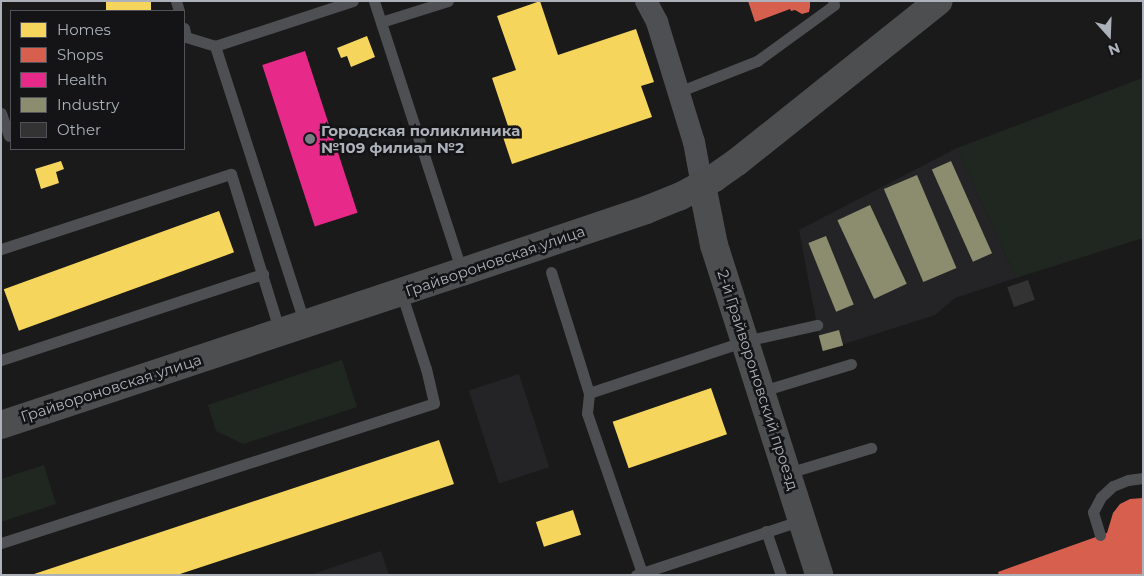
<!DOCTYPE html>
<html>
<head>
<meta charset="utf-8">
<style>
  body { margin:0 }
  #map { position:relative; width:1144px; height:576px; overflow:hidden; background:#1a1a1a; font-family:Montserrat,sans-serif }
  div>[style] { position:absolute }
  .built>* { inset:0; background:#242426; transform-origin:0 0 }
  .green>* { inset:0; background:#202720 }
  .homes>* { inset:0; background:#f6d55c; transform-origin:0 0 }
  .shops>* { inset:0; background:#d6604d }
  .health>* { inset:0; background:#e7298a; transform-origin:0 0 }
  .industry>* { inset:0; background:#8c8c6e; transform-origin:0 0 }
  .building>* { inset:0; background:#333334; transform-origin:0 0 }
  .service>* { height:11px; margin:-5.5px; padding:0 5.5px; transform-origin:5.5px; border-radius:5.5px; background:#4e4f52 }
  .minor>* { height:22px; margin:-11px; padding:0 11px; transform-origin:11px; border-radius:11px; background:#4e4f52 }
  .secondary>* { height:28px; margin:-14px; padding:0 14px; transform-origin:14px; border-radius:14px; background:#4d4e50 }
  .dots>* { width:14px; height:14px; translate:-50% -50%; box-sizing:border-box; border:2px solid #141416; border-radius:50% }
  span { translate:-50% -50%; white-space:nowrap; text-align:center; line-height:1.15; -webkit-text-stroke:5px #141416; paint-order:stroke }
  .poi-label { font-size:15px; color:#acb1ba; font-weight:700 }
  .left { translate:0 -50%; text-align:left }
  .street-label { font-size:15px; color:#acb1ba }
  .frame { position:absolute; inset:0; border:2px solid #acb1ba; pointer-events:none }
  .legend { position:absolute; left:10px; top:10px; width:175px; height:140px; box-sizing:border-box; background:#141416; border:1px solid #515358; margin:0; padding:6px 9px; list-style:none; font-size:15px; color:#acb1ba }
  .legend li { display:flex; align-items:center; gap:10px; height:25px }
  .legend b { width:25px; border:1px solid #515358 }
  .north { position:absolute; left:1084px; top:10px; width:50px; height:50px; -webkit-text-stroke:4px #141416; paint-order:stroke; rotate:160deg; font-size:14px; font-weight:700; line-height:20px; text-align:center; color:#acb1ba }
  .north::after { content:''; display:block; margin:auto; width:18px; height:22px; background:#acb1ba; clip-path:polygon(50% 0,100% 100%,50% 72%,0 100%) }
</style>
</head>
<body>
<div id="map">
  <div class="built">
    <i style="clip-path:polygon(957px 148px,1016px 278px,955px 298px,935px 315px,822px 351px,799px 230px)"></i>
    <i style="left:519px;top:374px;width:98px;height:53px;rotate:72deg"></i>
    <i style="clip-path:polygon(381px 551px,389px 575px,310px 575px)"></i>
  </div>
  <div class="green">
    <i style="clip-path:polygon(1143px 78px,1143px 238px,1016px 278px,957px 148px)"></i>
    <i style="clip-path:polygon(342px 360px,357px 407px,243px 444px,216px 431px,208px 405px)"></i>
    <i style="clip-path:polygon(44px 465px,56px 504px,1px 522px,1px 479px)"></i>
  </div>
  <div class="homes">
    <i style="left:106px;top:1px;width:45px;height:10px"></i>
    <i style="clip-path:polygon(540px 1px,558px 55px,636px 29px,654px 82px,641px 86px,652px 117px,512px 164px,501px 131px,509px 129px,492px 78px,516px 70px,497px 16px)"></i>
    <i style="clip-path:polygon(367px 36px,375px 57px,351px 67px,347px 56px,341px 58px,337px 48px)"></i>
    <i style="clip-path:polygon(61px 161px,64px 169px,56px 172px,59px 183px,41px 189px,35px 169px)"></i>
    <i style="left:219px;top:211px;width:44px;height:229px;rotate:70deg"></i>
    <i style="left:711px;top:388px;width:49px;height:104px;rotate:71deg"></i>
    <i style="clip-path:polygon(439px 440px,454px 484px,177px 575px,31px 575px)"></i>
    <i style="left:573px;top:510px;width:26px;height:39px;rotate:72deg"></i>
  </div>
  <div class="shops">
    <i style="clip-path:polygon(748px 1px,810px 1px,810px 7px,809px 12px,802px 14px,795px 10px,791px 11px,790px 9px,755px 22px)"></i>
    <i style="clip-path:polygon(1143px 498px,1143px 575px,999px 575px,998px 572px,1107px 533px,1113px 513px,1120px 504px,1130px 499px)"></i>
  </div>
  <div class="health">
    <i style="left:305px;top:51px;width:170px;height:45px;rotate:72deg"></i>
  </div>
  <div class="industry">
    <i style="left:951px;top:161px;width:101px;height:21px;rotate:66deg"></i>
    <i style="left:917px;top:175px;width:101px;height:36px;rotate:67deg"></i>
    <i style="left:870px;top:205px;width:87px;height:36px;rotate:65deg"></i>
    <i style="left:826px;top:236px;width:74px;height:19px;rotate:68deg"></i>
    <i style="left:839px;top:330px;width:16px;height:21px;rotate:75deg"></i>
  </div>
  <div class="building">
    <i style="left:1028px;top:280px;width:21px;height:22px;rotate:71deg"></i>
  </div>
  <div class="service">
    <i style="left:176px;top:1px;width:10px;rotate:73deg"></i>
    <i style="left:374px;top:1px;width:285px;rotate:72deg"></i>
    <i style="left:381px;top:22px;width:70px;rotate:-17.4deg"></i>
    <i style="left:184px;top:28px;width:9px;rotate:77deg"></i>
    <i style="left:186px;top:37px;width:30px;rotate:17deg"></i>
    <i style="left:215px;top:46px;width:292px;rotate:72.1deg"></i>
    <i style="left:215px;top:46px;width:145px;rotate:-18.1deg"></i>
    <i style="left:678px;top:92px;width:85px;rotate:-21.4deg"></i>
    <i style="left:757px;top:61px;width:95px;rotate:-36deg"></i>
    <i style="left:834px;top:5px;width:4px;rotate:-104deg"></i>
    <i style="left:1px;top:113px;width:24px;rotate:71deg"></i>
    <i style="left:1px;top:249px;width:242px;rotate:-18.1deg"></i>
    <i style="left:231px;top:174px;width:165px;rotate:72.8deg"></i>
    <i style="left:551px;top:272px;width:127px;rotate:72.6deg"></i>
    <i style="left:1px;top:360px;width:276px;rotate:-18.2deg"></i>
    <i style="left:762px;top:391px;width:93px;rotate:-16.9deg"></i>
    <i style="left:788px;top:473px;width:87px;rotate:-16.8deg"></i>
    <i style="left:766px;top:531px;width:46px;rotate:71.2deg"></i>
    <i style="left:1100px;top:535px;width:24px;rotate:-107deg"></i>
    <i style="left:1093px;top:512px;width:17px;rotate:-62deg"></i>
    <i style="left:1101px;top:497px;width:16px;rotate:-43deg"></i>
    <i style="left:1113px;top:486px;width:16px;rotate:-22deg"></i>
    <i style="left:1128px;top:480px;width:15px;rotate:-8deg"></i>
    <i style="left:1px;top:543px;width:455px;rotate:-17.9deg"></i>
    <i style="left:434px;top:403px;width:35px;rotate:-103deg"></i>
    <i style="left:426px;top:369px;width:81px;rotate:-108deg"></i>
    <i style="left:642px;top:573px;width:169px;rotate:-109deg"></i>
    <i style="left:587px;top:413px;width:20px;rotate:-84deg"></i>
    <i style="left:589px;top:393px;width:164px;rotate:-18.4deg"></i>
    <i style="left:745px;top:341px;width:74px;rotate:-12.5deg"></i>
    <i style="left:636px;top:575px;width:175px;rotate:-18.3deg"></i>
  </div>
  <div class="minor">
    <i style="left:646px;top:1px;width:24px;rotate:62deg"></i>
    <i style="left:657px;top:22px;width:126px;rotate:72.9deg"></i>
    <i style="left:694px;top:142px;width:44px;rotate:79.5deg"></i>
  </div>
  <div class="secondary">
    <i style="left:702px;top:185px;width:61px;rotate:78.7deg"></i>
    <i style="left:714px;top:245px;width:346px;rotate:72.3deg"></i>
    <i style="left:1px;top:425px;width:486px;rotate:-18.4deg"></i>
    <i style="left:462px;top:272px;width:194px;rotate:-18.6deg"></i>
    <i style="left:646px;top:210px;width:35px;rotate:-22deg"></i>
    <i style="left:679px;top:197px;width:40px;rotate:-28deg"></i>
    <i style="left:714px;top:178px;width:28px;rotate:-35deg"></i>
    <i style="left:737px;top:162px;width:258px;rotate:-38.6deg"></i>
  </div>
  <div class="dots">
    <i style="left:310px;top:139px;background:#797c82"></i>
  </div>
  <div class="poi-label">
    <span class="left" style="left:321px;top:139px">Городская поликлиника<br>№109 филиал №2</span>
  </div>
  <div class="street-label">
    <span style="left:495px;top:261px;rotate:-19deg">Грайвороновская улица</span>
    <span style="left:758px;top:380px;rotate:72deg">2-й Грайвороновский проезд</span>
    <span style="left:111px;top:388px;rotate:-18deg">Грайвороновская улица</span>
  </div>
  <div class="frame"></div>
  <ul class="legend">
  <li><b style="height:14px;background:#f6d55c"></b>Homes</li>
  <li><b style="height:14px;background:#d6604d"></b>Shops</li>
  <li><b style="height:14px;background:#e7298a"></b>Health</li>
  <li><b style="height:14px;background:#8c8c6e"></b>Industry</li>
  <li><b style="height:14px;background:#333334"></b>Other</li>
  </ul>
  <div class="north">N</div>
</div>
</body>
</html>
